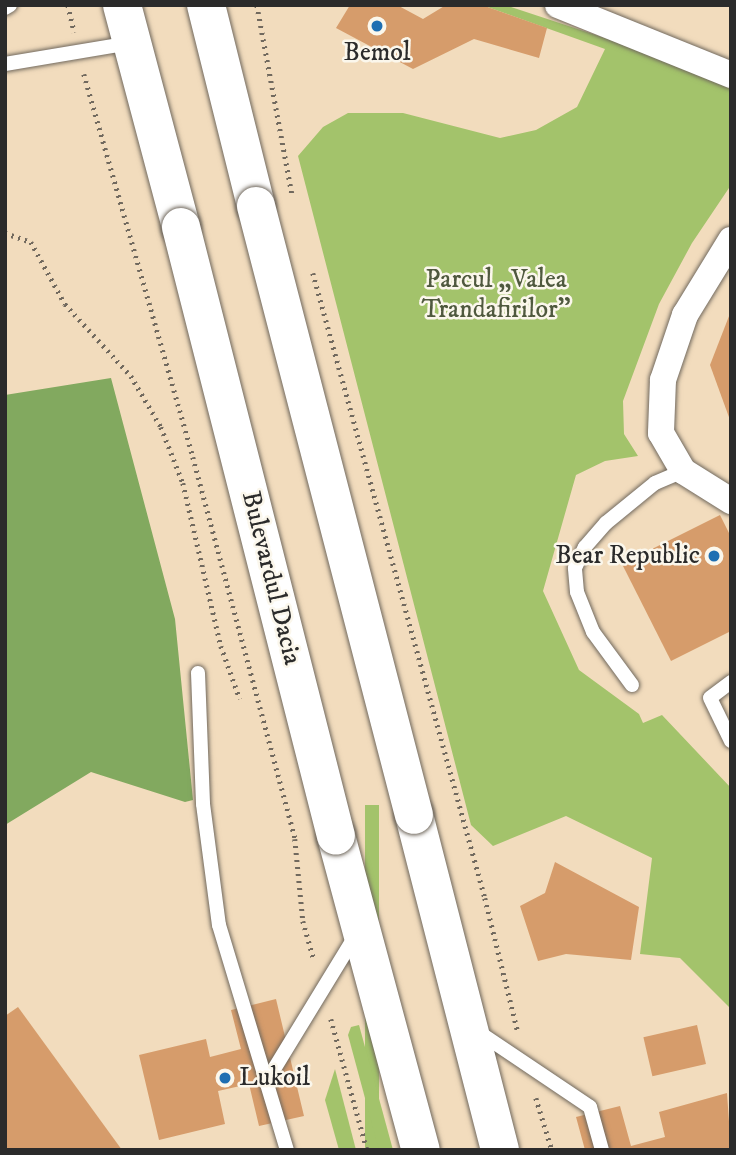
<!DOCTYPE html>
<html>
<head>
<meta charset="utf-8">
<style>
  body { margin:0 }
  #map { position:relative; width:736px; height:1155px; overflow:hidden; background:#f2dcbd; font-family:"IM FELL DW Pica",serif }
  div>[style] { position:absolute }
  .green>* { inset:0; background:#a3c36b; transform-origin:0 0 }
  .forest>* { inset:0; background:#82a95f }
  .building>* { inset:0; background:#d69c6b; transform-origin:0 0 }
  .path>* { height:4.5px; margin-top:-2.25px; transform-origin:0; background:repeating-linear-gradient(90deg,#71695e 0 2px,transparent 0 7px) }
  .roads { filter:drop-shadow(0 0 2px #71695e) drop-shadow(0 0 2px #71695e) }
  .lane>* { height:14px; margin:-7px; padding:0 7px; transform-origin:7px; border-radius:7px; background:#fff }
  .street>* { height:26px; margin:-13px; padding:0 13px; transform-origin:13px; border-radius:13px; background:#fff }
  .highway>* { height:38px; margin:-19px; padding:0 19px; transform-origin:19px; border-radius:19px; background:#fff }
  .path-bridge>* { height:4.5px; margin-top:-2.25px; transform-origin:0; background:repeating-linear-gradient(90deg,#71695e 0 2px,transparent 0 7px) }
  .bridges { filter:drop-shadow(0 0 2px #71695e) drop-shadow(0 0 2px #71695e) }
  .highway-bridge>* { height:38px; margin:-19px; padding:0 19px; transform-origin:19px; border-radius:19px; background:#fff }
  .dots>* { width:19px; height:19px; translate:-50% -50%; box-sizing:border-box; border:4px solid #fbf7ec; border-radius:50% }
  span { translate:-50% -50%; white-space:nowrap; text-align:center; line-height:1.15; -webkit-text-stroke:5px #fbf7ec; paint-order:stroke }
  .poi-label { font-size:26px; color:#2b2b2b }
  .right { translate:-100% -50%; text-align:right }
  .left { translate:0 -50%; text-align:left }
  .park-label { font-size:26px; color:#4f593e }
  .street-label { font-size:26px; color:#2b2b2b }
  .frame { position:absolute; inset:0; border:7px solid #2b2b2b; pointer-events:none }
</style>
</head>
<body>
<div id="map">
  <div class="green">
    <i style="clip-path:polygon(482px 5px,505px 5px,617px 42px,731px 87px,731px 185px,692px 243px,659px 304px,623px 401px,624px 434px,638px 456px,605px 461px,576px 475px,543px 591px,579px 670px,639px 714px,643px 723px,662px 715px,731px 788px,731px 1009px,680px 958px,640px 954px,652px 858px,566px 816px,493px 846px,471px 825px,298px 156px,323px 127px,348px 113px,403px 113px,500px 138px,536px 130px,577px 107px,605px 49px)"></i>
    <i style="left:365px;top:805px;width:14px;height:357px"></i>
    <i style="clip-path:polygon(359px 1025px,393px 1150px,379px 1150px,348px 1035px,351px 1027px)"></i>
    <i style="clip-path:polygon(335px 1069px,356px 1150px,339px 1150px,325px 1100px)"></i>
  </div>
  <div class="forest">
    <i style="clip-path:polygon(111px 378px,175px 619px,193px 800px,185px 802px,91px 772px,5px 825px,5px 395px)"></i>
  </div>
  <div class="building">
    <i style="clip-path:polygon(350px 5px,397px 5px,423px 19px,446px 5px,482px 5px,547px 28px,539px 58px,474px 39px,413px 69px,336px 28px)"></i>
    <i style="clip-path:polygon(731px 311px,731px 420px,730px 420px,710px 365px)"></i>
    <i style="clip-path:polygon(720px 515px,731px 537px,731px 631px,671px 661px,622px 564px)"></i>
    <i style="clip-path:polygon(555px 862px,639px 907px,631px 960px,566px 954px,538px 961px,520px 906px,545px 893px)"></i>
    <i style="clip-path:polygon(276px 999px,304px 1116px,259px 1126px,249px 1084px,218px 1091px,225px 1124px,159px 1140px,139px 1055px,206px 1039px,210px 1057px,241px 1049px,231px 1010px)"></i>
    <i style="clip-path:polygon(18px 1007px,122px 1150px,5px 1150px,5px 1016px)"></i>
    <i style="left:697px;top:1025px;width:40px;height:55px;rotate:77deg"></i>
    <i style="clip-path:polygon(727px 1093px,731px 1150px,585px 1150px,576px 1117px,620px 1106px,631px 1146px,665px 1137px,659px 1112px)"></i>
  </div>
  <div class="path">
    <i style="left:68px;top:5px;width:28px;rotate:77deg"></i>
    <i style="left:257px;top:5px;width:192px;rotate:79.5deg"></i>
    <i style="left:84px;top:74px;width:398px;rotate:74.1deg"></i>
    <i style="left:5px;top:233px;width:28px;rotate:19deg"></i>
    <i style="left:31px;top:242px;width:71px;rotate:61.3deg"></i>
    <i style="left:65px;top:304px;width:98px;rotate:47.5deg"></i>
    <i style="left:131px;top:376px;width:59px;rotate:59.5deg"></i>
    <i style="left:161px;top:427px;width:60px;rotate:68.6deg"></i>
    <i style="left:183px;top:483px;width:167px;rotate:76.9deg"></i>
    <i style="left:221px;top:646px;width:56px;rotate:70.3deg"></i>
    <i style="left:313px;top:273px;width:648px;rotate:74.61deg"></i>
    <i style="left:485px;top:898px;width:138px;rotate:76.2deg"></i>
    <i style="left:295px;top:839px;width:82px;rotate:84.4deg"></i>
    <i style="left:303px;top:921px;width:41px;rotate:74.2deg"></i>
    <i style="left:331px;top:1019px;width:136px;rotate:74.6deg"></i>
    <i style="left:536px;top:1098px;width:54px;rotate:72.9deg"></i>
  </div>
  <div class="roads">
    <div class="lane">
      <i style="left:5px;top:8px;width:6px;rotate:-31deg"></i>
      <i style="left:5px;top:64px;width:128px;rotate:-9.5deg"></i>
      <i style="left:198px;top:673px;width:131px;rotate:87.8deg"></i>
      <i style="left:203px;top:804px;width:122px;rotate:82.5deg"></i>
      <i style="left:219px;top:925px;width:235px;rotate:73.2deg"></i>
      <i style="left:731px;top:682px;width:26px;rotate:143deg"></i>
      <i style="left:710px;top:698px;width:48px;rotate:64deg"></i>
      <i style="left:632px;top:685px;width:66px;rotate:-126.3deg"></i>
      <i style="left:593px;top:632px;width:43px;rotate:-111.8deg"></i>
      <i style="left:577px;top:592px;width:24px;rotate:-95deg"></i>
      <i style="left:575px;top:568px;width:23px;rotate:-65deg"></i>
      <i style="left:585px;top:547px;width:32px;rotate:-49deg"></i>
      <i style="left:606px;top:523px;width:63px;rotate:-39.2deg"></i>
      <i style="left:655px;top:483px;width:30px;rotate:-23deg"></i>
      <i style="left:477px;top:1031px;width:136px;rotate:33.9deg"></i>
      <i style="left:590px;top:1107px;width:45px;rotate:74.4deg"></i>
      <i style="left:268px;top:1079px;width:169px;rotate:-58.6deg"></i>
    </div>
    <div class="street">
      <i style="left:558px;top:5px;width:187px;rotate:22deg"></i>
      <i style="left:731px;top:240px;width:88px;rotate:121.5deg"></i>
      <i style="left:685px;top:315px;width:69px;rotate:108.7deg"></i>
      <i style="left:663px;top:380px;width:53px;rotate:92.2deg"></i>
      <i style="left:661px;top:433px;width:44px;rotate:59.9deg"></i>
      <i style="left:683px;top:471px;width:57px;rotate:32deg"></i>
    </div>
    <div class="highway">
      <i style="left:122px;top:5px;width:230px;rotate:75.1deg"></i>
      <i style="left:206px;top:5px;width:207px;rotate:76deg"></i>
      <i style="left:414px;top:815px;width:346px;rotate:75.6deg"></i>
      <i style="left:336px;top:836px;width:325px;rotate:74.9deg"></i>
    </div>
  </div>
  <div class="path-bridge">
    <i style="left:193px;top:457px;width:395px;rotate:75deg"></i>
  </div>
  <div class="bridges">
    <div class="highway-bridge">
      <i style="left:256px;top:206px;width:629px;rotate:75.46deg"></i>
      <i style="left:181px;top:227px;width:628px;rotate:75.72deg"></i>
    </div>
  </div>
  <div class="dots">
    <i style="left:377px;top:26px;background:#1f6fb2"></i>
    <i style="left:714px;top:556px;background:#1f6fb2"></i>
    <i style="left:225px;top:1078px;background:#1f6fb2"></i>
  </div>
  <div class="poi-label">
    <span style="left:377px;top:53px">Bemol</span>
    <span class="right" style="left:700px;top:556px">Bear Republic</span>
    <span class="left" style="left:239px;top:1078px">Lukoil</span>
  </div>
  <div class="park-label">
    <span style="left:496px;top:295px">Parcul „Valea<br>Trandafirilor”</span>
  </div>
  <div class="street-label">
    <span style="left:271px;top:578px;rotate:76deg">Bulevardul Dacia</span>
  </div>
  <div class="frame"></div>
</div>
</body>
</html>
